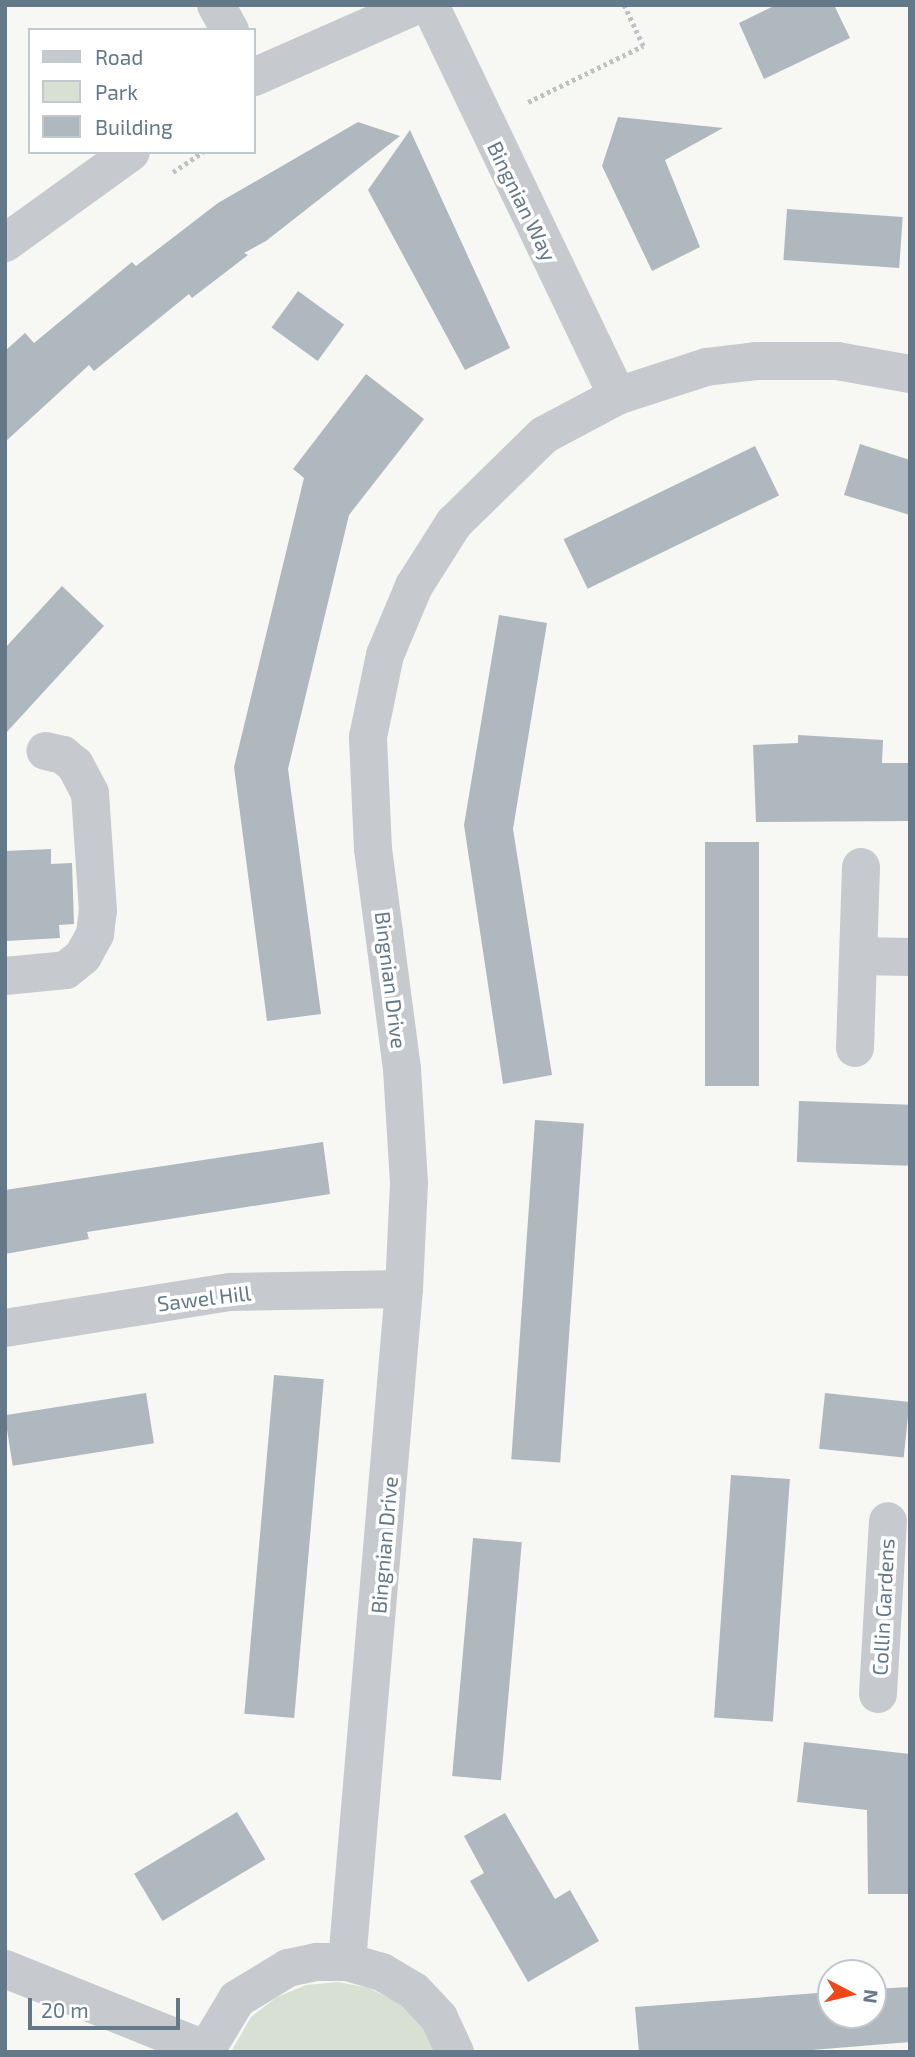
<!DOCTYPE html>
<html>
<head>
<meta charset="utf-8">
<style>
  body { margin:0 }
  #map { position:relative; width:915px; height:2057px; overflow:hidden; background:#f7f7f4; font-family:"Exo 2",sans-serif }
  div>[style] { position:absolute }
  .green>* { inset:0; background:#d8e0d4 }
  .building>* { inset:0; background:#afb8be; transform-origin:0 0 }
  .path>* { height:4.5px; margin-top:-2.25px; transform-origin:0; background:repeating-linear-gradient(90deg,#bfc2c4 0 3.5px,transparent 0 7px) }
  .minor>* { height:38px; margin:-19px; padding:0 19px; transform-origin:19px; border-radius:19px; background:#c6cace }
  span { translate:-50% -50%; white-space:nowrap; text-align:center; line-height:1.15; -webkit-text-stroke:7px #fff; paint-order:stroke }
  .street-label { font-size:21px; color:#637888 }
  .frame { position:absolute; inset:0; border:7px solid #637888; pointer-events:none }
  .legend { position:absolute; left:28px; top:28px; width:228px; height:126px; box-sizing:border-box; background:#fff; border:2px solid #c1c9cf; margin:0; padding:9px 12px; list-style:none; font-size:21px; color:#637888 }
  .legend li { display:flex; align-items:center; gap:14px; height:35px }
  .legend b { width:35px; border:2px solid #c1c9cf }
  .north { position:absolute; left:817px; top:1959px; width:70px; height:70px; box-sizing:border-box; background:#fff; border:2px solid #c1c9cf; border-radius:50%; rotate:97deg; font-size:19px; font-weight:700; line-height:28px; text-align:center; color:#637888 }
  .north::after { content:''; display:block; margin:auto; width:24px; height:32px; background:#f24819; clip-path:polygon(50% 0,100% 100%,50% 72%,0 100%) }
  .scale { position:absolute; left:28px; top:1998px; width:152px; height:32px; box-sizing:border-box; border:4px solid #637888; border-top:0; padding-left:9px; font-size:21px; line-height:24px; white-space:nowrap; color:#637888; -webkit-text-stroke:5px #fff; paint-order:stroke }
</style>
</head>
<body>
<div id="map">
  <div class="green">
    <i style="clip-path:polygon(338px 1982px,369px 1988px,397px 2002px,421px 2024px,436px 2052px,231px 2052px,251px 2017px,277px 1997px,306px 1985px)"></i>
  </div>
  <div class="building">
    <i style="clip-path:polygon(776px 5px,834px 5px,850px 38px,764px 79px,739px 23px)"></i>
    <i style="clip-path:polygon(618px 117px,723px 128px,665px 160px,700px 247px,652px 271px,602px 166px)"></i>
    <i style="clip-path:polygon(358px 122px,400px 136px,266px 241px,244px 253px,248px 255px,192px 298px,189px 294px,94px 371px,89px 365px,5px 442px,5px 351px,25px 333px,34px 343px,132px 262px,136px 266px,218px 203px)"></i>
    <i style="clip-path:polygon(410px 130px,510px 348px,465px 370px,368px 190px)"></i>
    <i style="left:787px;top:209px;width:116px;height:51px;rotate:4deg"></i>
    <i style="left:298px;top:291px;width:57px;height:45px;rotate:36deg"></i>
    <i style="clip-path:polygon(366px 374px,424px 419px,349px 515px,288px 769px,321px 1014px,267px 1021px,234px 767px,304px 478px,293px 469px)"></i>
    <i style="clip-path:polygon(860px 444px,910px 460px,910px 515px,844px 495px)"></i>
    <i style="left:755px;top:446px;width:55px;height:213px;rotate:64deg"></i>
    <i style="clip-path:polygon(62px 586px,104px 626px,5px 734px,5px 648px)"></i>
    <i style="clip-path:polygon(499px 615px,547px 623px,513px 829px,552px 1075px,503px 1084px,464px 825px)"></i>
    <i style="clip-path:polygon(798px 735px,883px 740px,882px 763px,910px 763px,910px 821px,756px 822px,753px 745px,798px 743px)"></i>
    <i style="left:705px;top:842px;width:54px;height:244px"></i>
    <i style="clip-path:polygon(51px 849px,51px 864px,72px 863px,74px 924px,59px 925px,60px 938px,6px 941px,5px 851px)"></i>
    <i style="left:799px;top:1101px;width:111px;height:61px;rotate:2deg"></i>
    <i style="left:535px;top:1120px;width:49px;height:340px;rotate:4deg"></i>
    <i style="clip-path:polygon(323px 1142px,330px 1194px,87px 1232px,89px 1239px,5px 1254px,5px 1190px)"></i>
    <i style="left:274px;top:1375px;width:50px;height:340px;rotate:5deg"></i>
    <i style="left:146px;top:1393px;width:51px;height:143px;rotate:81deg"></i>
    <i style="left:825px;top:1393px;width:85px;height:56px;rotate:6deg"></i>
    <i style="left:731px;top:1475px;width:59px;height:243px;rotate:4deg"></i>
    <i style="left:473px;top:1538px;width:49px;height:239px;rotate:5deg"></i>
    <i style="clip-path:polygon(804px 1742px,910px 1754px,910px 1894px,868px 1894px,867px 1810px,797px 1802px)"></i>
    <i style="left:237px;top:1812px;width:55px;height:120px;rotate:59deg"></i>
    <i style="clip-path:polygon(505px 1813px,555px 1899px,570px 1890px,599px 1941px,528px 1982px,470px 1881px,484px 1873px,464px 1836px)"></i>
    <i style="clip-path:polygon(910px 1987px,910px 2042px,788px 2052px,639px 2052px,635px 2007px,831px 1992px,831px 2015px,873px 2015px,873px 1989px)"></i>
  </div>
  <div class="path">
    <i style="left:528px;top:102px;width:128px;rotate:-26deg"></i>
    <i style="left:643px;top:46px;width:45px;rotate:-114.9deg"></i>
    <i style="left:173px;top:172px;width:36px;rotate:-34deg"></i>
  </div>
  <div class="minor">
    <i style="left:216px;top:5px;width:29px;rotate:61deg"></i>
    <i style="left:430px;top:5px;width:433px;rotate:64.4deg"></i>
    <i style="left:254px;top:77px;width:178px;rotate:-23.8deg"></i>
    <i style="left:5px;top:243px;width:155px;rotate:-35.8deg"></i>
    <i style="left:859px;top:956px;width:51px;rotate:1.1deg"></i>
    <i style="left:5px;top:976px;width:61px;rotate:-5.6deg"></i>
    <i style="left:66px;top:970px;width:22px;rotate:-39deg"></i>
    <i style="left:83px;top:956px;width:25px;rotate:-61deg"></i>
    <i style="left:95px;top:934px;width:23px;rotate:-83deg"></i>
    <i style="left:98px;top:911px;width:118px;rotate:-93.9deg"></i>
    <i style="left:90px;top:793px;width:32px;rotate:-118deg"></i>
    <i style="left:75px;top:765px;width:16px;rotate:-140deg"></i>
    <i style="left:63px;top:755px;width:18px;rotate:-167deg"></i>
    <i style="left:855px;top:1048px;width:181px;rotate:-88.1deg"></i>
    <i style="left:5px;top:1328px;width:229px;rotate:-9.1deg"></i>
    <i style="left:231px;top:1292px;width:173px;rotate:-1deg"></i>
    <i style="left:878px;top:1694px;width:173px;rotate:-86.7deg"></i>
    <i style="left:347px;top:1962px;width:675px;rotate:-85.16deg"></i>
    <i style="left:404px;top:1289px;width:106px;rotate:-87.3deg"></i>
    <i style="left:409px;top:1183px;width:114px;rotate:-93.5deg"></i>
    <i style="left:402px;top:1069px;width:222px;rotate:-97.5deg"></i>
    <i style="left:373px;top:849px;width:112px;rotate:-92.6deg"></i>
    <i style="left:368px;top:737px;width:84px;rotate:-78.3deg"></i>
    <i style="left:385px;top:655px;width:75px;rotate:-67.2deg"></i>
    <i style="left:414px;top:586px;width:75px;rotate:-57.6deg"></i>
    <i style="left:454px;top:523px;width:126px;rotate:-44.4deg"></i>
    <i style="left:544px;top:435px;width:83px;rotate:-28.1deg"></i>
    <i style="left:617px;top:396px;width:94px;rotate:-18deg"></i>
    <i style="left:706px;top:367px;width:50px;rotate:-6.8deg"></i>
    <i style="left:756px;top:361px;width:81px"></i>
    <i style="left:837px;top:361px;width:74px;rotate:10.1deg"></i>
    <i style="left:5px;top:1969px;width:217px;rotate:21.9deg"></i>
    <i style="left:205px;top:2052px;width:62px;rotate:-58.9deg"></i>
    <i style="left:237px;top:1999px;width:60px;rotate:-31.3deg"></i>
    <i style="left:288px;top:1968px;width:30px;rotate:-12deg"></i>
    <i style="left:317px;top:1962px;width:30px"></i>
    <i style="left:347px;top:1962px;width:36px;rotate:16deg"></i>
    <i style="left:382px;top:1972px;width:37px;rotate:31deg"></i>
    <i style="left:414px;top:1991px;width:37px;rotate:47deg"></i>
    <i style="left:439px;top:2018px;width:38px;rotate:65deg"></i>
  </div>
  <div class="street-label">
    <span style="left:522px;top:201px;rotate:64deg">Bingnian Way</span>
    <span style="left:391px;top:980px;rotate:83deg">Bingnian Drive</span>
    <span style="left:204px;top:1298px;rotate:-7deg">Sawel Hill</span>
    <span style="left:384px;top:1545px;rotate:-85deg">Bingnian Drive</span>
    <span style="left:883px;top:1607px;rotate:-87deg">Collin Gardens</span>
  </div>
  <div class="frame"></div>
  <ul class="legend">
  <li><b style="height:9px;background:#c6cace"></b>Road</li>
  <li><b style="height:19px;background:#d8e0d4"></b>Park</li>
  <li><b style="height:19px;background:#afb8be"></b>Building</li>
  </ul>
  <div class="north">N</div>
  <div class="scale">20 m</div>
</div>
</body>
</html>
